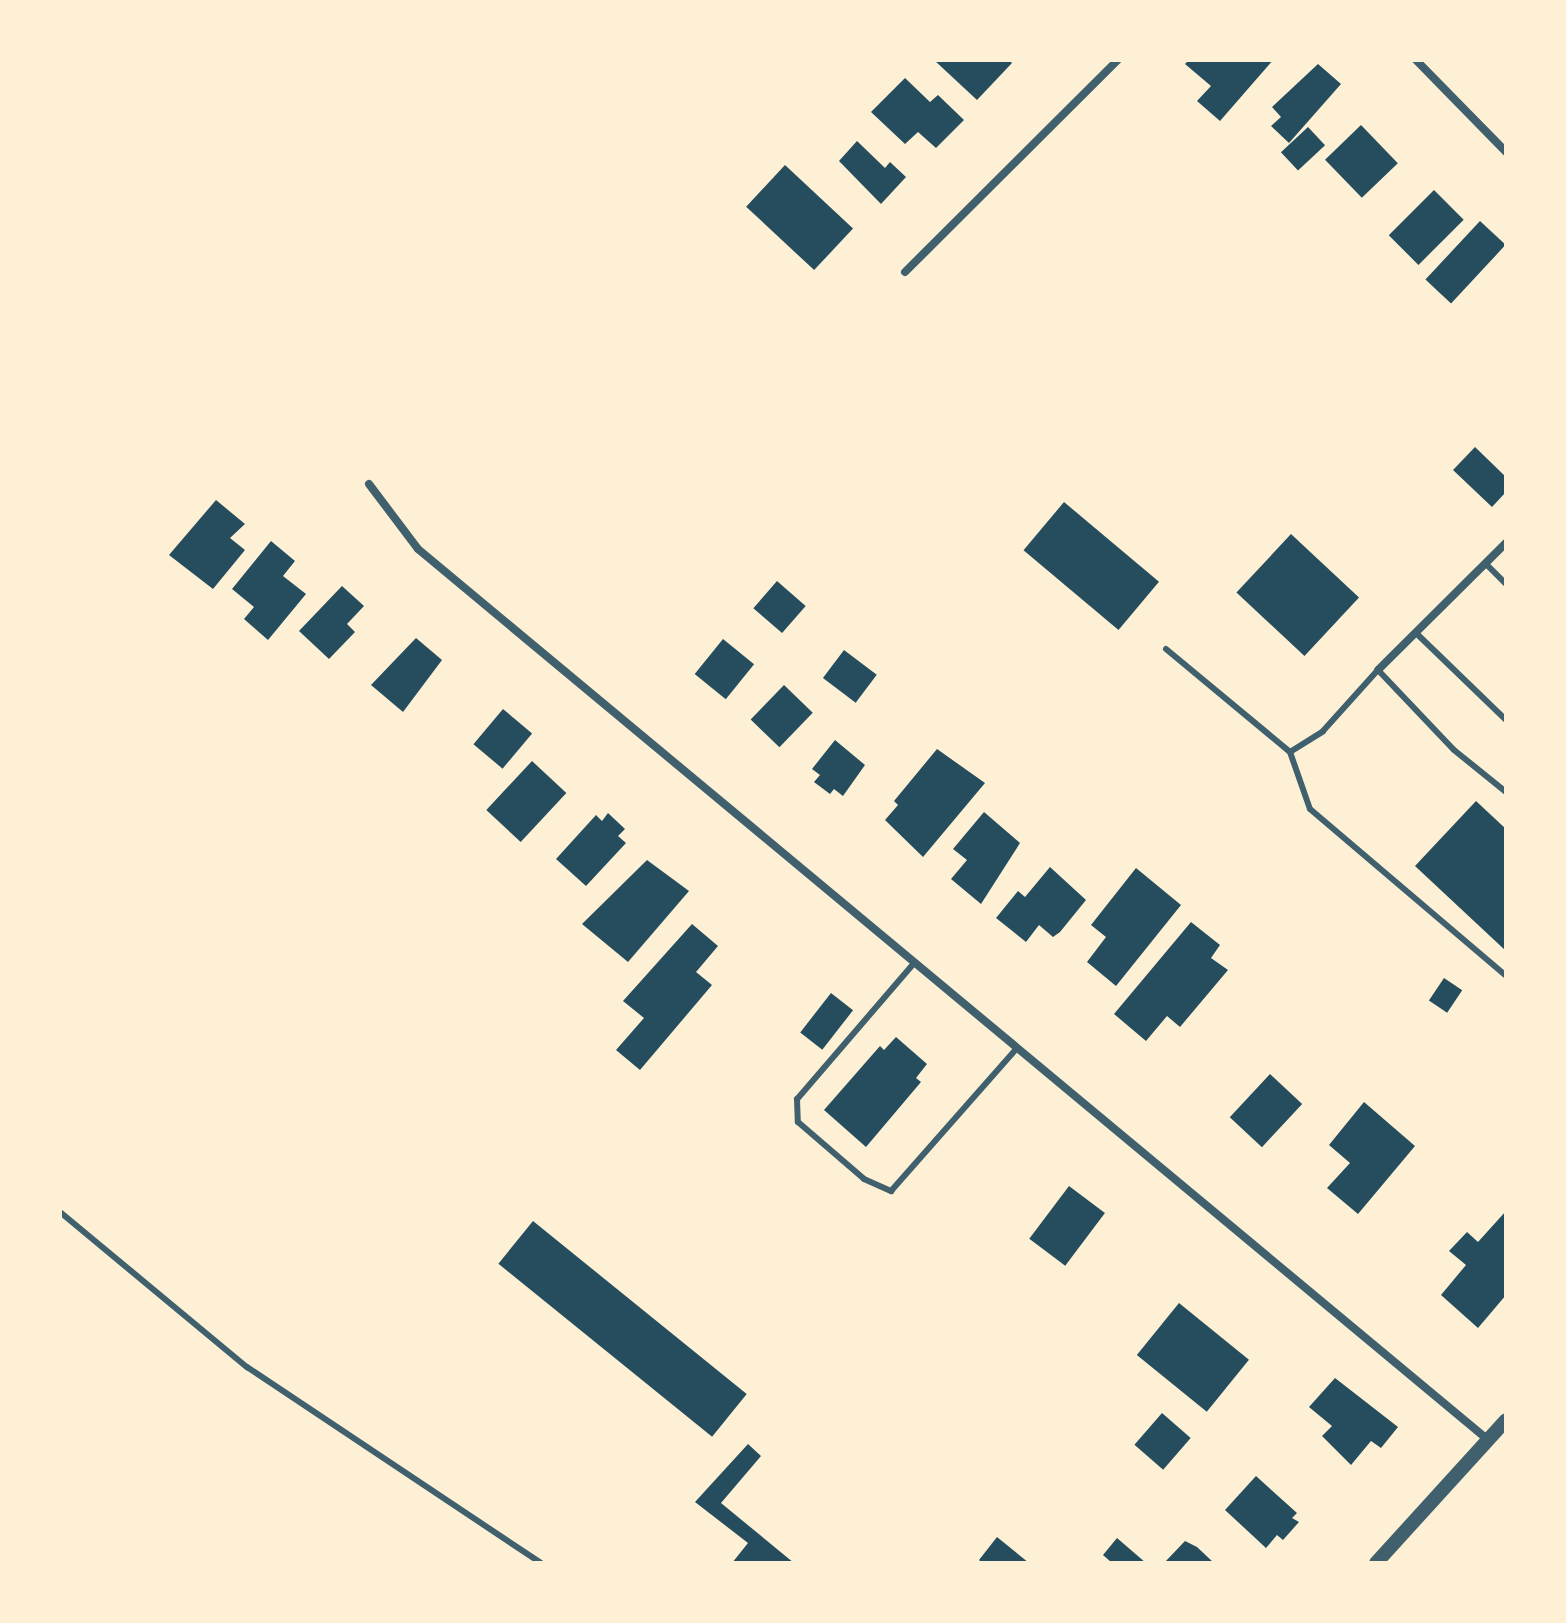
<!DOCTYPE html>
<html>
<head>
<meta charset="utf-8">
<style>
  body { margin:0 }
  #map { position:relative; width:1566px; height:1623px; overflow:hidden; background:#fdf0d5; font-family:Arial,sans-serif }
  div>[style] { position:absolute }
  .building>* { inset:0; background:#264d5e; transform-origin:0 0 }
  .service>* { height:6px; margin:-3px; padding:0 3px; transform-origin:3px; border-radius:3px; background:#3f606c }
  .minor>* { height:8px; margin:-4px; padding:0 4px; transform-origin:4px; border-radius:4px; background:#3f606c }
  .tertiary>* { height:14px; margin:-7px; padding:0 7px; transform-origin:7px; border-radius:7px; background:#3f606c }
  span { translate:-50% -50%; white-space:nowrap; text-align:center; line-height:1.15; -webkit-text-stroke:7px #fdf0d5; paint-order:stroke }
  .frame { position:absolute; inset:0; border:62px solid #fdf0d5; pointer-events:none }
</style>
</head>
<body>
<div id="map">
  <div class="building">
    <i style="clip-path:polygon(934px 60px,1009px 60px,1012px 63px,977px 100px)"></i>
    <i style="clip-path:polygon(1189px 60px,1273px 60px,1220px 121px,1197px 101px,1211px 86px,1185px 64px)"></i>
    <i style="clip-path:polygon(1318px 64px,1341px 84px,1289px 143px,1271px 126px,1281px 117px,1272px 107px)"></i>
    <i style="clip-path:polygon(905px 78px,930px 102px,938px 95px,964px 120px,936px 148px,918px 132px,905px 144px,871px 112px)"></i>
    <i style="left:1361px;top:125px;width:53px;height:50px;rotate:46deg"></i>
    <i style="left:1308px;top:127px;width:25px;height:37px;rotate:47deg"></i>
    <i style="clip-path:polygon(857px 141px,885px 168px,890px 162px,906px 177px,881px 204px,839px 161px)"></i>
    <i style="left:785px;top:165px;width:93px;height:57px;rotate:43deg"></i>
    <i style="left:1434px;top:190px;width:42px;height:64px;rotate:45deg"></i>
    <i style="left:1480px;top:221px;width:35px;height:80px;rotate:43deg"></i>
    <i style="clip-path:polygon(1475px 447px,1506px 477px,1506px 492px,1492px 507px,1453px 470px)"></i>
    <i style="clip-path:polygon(216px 500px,245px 524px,230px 538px,245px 550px,213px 589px,169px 555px)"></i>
    <i style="left:1064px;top:502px;width:124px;height:63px;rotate:40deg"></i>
    <i style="left:1291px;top:534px;width:93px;height:80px;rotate:43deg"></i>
    <i style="clip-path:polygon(271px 541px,295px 561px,283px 576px,306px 594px,268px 640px,244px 619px,254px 607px,232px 589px)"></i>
    <i style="left:777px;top:581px;width:38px;height:36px;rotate:41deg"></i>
    <i style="clip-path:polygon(342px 586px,364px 606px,347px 624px,355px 632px,329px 659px,299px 631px)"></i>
    <i style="clip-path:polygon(416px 638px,442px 660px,403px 712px,371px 685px)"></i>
    <i style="left:723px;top:639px;width:40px;height:45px;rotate:39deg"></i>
    <i style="left:844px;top:650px;width:41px;height:35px;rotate:37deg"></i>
    <i style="left:784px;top:685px;width:40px;height:48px;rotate:44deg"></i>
    <i style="left:503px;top:709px;width:38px;height:46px;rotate:40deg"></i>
    <i style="clip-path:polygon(835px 740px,865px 765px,843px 796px,834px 789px,830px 794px,814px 782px,820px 775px,812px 769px)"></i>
    <i style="clip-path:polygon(937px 749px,985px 783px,923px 857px,885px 820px,898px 805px,894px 801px)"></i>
    <i style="left:532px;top:761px;width:47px;height:67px;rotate:43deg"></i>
    <i style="clip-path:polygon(1476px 801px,1506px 829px,1506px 951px,1415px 866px)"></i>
    <i style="clip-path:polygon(984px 812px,1020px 843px,981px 904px,951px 879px,967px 860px,953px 849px)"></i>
    <i style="clip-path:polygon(608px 813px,625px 829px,618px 836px,626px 843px,586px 886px,556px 859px,596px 815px,602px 821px)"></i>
    <i style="clip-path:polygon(647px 860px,689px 891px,628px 962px,582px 924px)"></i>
    <i style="clip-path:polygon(1050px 867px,1086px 900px,1060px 932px,1053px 937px,1039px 925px,1026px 942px,996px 918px,1018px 891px,1025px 897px)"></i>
    <i style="clip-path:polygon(1136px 868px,1181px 905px,1116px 986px,1087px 962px,1106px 937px,1091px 925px)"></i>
    <i style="clip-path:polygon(1191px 922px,1220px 945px,1211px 958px,1228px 970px,1180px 1027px,1167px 1016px,1146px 1041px,1114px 1014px)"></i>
    <i style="clip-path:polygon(692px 924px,718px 946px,696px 972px,712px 985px,640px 1070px,616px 1050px,644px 1018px,623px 1001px)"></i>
    <i style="left:1444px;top:978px;width:22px;height:27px;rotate:34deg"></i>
    <i style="left:831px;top:993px;width:28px;height:50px;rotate:38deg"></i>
    <i style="clip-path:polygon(896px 1037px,927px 1064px,916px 1078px,921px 1082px,866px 1147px,824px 1110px,880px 1046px,884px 1050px)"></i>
    <i style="left:1270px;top:1074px;width:44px;height:59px;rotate:43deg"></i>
    <i style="clip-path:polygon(1364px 1102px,1415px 1146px,1358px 1214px,1327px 1188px,1350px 1163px,1329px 1145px)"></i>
    <i style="left:1069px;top:1186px;width:45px;height:66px;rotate:37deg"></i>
    <i style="clip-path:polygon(1506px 1211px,1506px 1295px,1478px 1328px,1441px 1295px,1466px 1265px,1449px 1251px,1467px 1232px,1478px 1242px)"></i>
    <i style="left:533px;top:1221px;width:275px;height:55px;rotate:39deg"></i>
    <i style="left:1179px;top:1303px;width:90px;height:67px;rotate:39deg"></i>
    <i style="clip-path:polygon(1335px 1378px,1398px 1427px,1381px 1448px,1371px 1441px,1351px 1465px,1322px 1436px,1332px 1426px,1309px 1407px)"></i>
    <i style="left:1162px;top:1413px;width:38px;height:42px;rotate:41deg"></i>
    <i style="clip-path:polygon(748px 1444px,761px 1456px,721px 1503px,794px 1563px,732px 1563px,748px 1543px,695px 1502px)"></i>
    <i style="clip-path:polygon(1256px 1476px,1297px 1513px,1292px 1518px,1299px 1522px,1283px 1540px,1277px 1535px,1266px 1548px,1225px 1510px)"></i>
    <i style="clip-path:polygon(997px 1537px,1029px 1563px,982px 1563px,979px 1560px)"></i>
    <i style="clip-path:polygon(1117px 1538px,1146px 1563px,1112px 1563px,1103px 1555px)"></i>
    <i style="clip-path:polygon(1185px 1541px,1197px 1547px,1214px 1563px,1164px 1563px)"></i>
  </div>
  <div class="service">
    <i style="left:1485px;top:563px;width:30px;rotate:45deg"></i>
    <i style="left:1416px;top:633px;width:125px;rotate:44deg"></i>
    <i style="left:1166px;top:649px;width:161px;rotate:39.7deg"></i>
    <i style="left:1290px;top:752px;width:60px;rotate:70.7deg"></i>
    <i style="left:1310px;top:809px;width:257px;rotate:40.4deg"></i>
    <i style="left:1290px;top:752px;width:39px;rotate:-32deg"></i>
    <i style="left:1323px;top:731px;width:82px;rotate:-48deg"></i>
    <i style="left:1378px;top:670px;width:110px;rotate:46.5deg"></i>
    <i style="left:1454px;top:750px;width:67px;rotate:38.9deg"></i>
    <i style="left:915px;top:962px;width:181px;rotate:130.7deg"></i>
    <i style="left:797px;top:1099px;width:23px;rotate:88deg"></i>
    <i style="left:798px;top:1122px;width:87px;rotate:40.8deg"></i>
    <i style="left:864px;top:1179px;width:30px;rotate:24deg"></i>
    <i style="left:891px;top:1191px;width:191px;rotate:-48.6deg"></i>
    <i style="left:60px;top:1212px;width:243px;rotate:39.7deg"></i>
    <i style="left:247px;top:1367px;width:353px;rotate:33.7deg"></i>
  </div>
  <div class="minor">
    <i style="left:1416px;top:60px;width:129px;rotate:45.6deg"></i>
    <i style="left:905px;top:272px;width:301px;rotate:-44.9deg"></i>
    <i style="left:369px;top:484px;width:81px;rotate:53deg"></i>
    <i style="left:418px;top:549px;width:1392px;rotate:39.78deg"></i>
    <i style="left:1378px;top:670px;width:180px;rotate:-44.8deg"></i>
  </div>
  <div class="tertiary">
    <i style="left:1376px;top:1563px;width:193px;rotate:-47.7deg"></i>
  </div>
  <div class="frame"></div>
</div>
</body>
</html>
